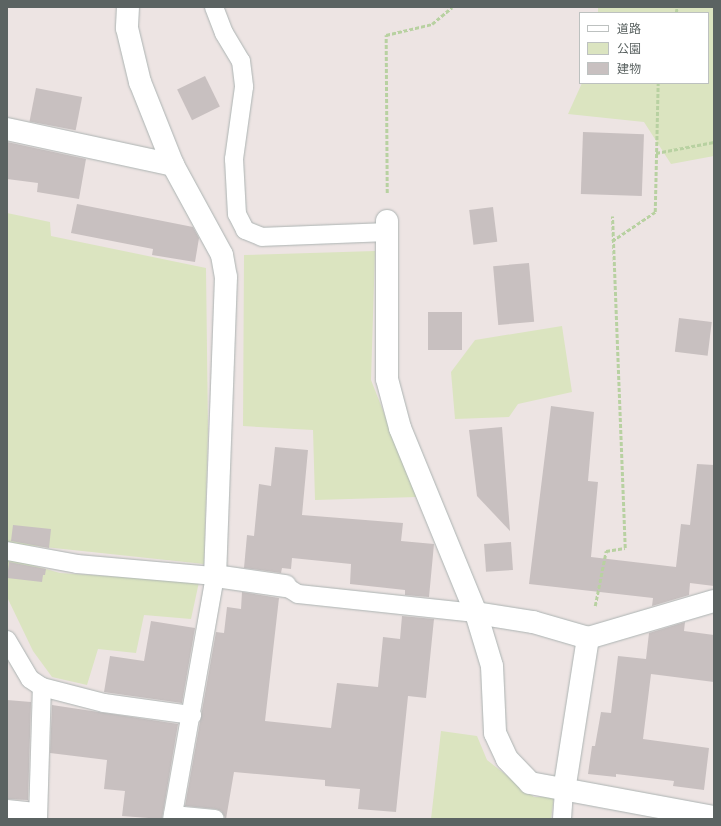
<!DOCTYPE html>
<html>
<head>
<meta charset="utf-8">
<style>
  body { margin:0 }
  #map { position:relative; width:721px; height:826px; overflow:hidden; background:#ede4e3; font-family:"Archivo Narrow","Noto Sans JP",sans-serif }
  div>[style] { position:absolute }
  .green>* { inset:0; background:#dbe4c0 }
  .building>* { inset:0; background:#c8c0c0; transform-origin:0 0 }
  .path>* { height:2.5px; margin-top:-1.25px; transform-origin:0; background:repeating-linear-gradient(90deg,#b8d1a1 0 4px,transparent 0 6px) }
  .roads { filter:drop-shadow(0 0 1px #acb3b2) drop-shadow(0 0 1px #acb3b2) }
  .service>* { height:18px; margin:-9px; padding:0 9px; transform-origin:9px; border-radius:9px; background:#fff }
  .minor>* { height:22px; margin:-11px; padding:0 11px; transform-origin:11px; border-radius:11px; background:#fff }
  span { translate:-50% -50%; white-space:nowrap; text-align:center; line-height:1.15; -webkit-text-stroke:4px #fff; paint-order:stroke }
  .frame { position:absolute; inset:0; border:8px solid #5b6362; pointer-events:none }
  .legend { position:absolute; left:579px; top:12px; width:130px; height:72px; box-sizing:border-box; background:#fff; border:1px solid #bdc1c0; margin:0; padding:5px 7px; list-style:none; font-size:12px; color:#5b6362 }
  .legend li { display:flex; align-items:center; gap:8px; height:20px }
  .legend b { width:20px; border:1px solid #bdc1c0 }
</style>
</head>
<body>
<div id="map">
  <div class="green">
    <i style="clip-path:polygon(598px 7px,714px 7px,714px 156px,671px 164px,644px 122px,568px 114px,582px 83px,708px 83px,708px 13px,598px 13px)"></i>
    <i style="clip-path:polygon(7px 213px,50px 222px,51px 236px,206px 268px,208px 430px,204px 564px,7px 543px)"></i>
    <i style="clip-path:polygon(375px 251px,371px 380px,417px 497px,315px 500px,313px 430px,243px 426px,244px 255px)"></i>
    <i style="clip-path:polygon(562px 326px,572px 392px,518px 404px,509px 417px,455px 419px,451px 372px,475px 340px)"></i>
    <i style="clip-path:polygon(7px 558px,60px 573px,199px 582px,191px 619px,144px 615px,136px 653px,98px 649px,87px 685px,52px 677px,33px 651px,7px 597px)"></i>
    <i style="clip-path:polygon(441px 731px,477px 736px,487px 760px,534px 797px,554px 797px,551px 819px,431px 819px)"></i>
  </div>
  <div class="building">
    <i style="left:205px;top:76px;width:34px;height:31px;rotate:64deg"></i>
    <i style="left:36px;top:88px;width:47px;height:34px;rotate:11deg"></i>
    <i style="left:583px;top:132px;width:61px;height:62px;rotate:2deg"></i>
    <i style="clip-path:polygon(7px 142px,86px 159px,79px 199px,37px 192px,38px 183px,7px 179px)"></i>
    <i style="clip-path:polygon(77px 204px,193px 227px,199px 238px,195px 262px,152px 255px,153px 249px,71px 233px)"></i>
    <i style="left:493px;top:207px;width:35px;height:24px;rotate:83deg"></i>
    <i style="left:529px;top:263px;width:59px;height:36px;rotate:85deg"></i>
    <i style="left:428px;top:312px;width:34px;height:38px"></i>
    <i style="left:679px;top:318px;width:33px;height:34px;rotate:7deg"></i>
    <i style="clip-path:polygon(551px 406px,594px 412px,588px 481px,598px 482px,591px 557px,676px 567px,681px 524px,690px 525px,697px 464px,714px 465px,714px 586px,690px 583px,689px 595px,652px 606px,653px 598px,529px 584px)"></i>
    <i style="clip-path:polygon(502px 427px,510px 531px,477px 496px,469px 430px)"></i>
    <i style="clip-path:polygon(275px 447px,308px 450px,302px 515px,403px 523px,401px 541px,434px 544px,429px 597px,405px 595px,405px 590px,350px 584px,351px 564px,292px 558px,291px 569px,282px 568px,281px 573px,244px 568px,247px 535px,254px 536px,259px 484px,271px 486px)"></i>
    <i style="clip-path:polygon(13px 525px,51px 529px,49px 548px,11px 541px)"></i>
    <i style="left:511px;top:542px;width:28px;height:27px;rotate:86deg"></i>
    <i style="clip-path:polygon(9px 562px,46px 569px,45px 575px,43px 575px,42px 582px,7px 578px)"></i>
    <i style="clip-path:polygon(242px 592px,279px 598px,265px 721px,331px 728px,337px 683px,378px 687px,383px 637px,400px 639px,402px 616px,434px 619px,426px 698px,408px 696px,396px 812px,358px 809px,360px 789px,325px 786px,325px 780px,234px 772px,226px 819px,221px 811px,216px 809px,185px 806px,216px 632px,224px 633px,227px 607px,241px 609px)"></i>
    <i style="clip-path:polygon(151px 621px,195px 628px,182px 703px,104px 692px,110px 656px,144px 661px)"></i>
    <i style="clip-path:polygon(685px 622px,684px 631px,714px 635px,714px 682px,651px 674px,643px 739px,709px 748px,704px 790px,673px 786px,674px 781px,616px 774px,616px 777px,588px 774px,592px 746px,595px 746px,601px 712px,611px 713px,618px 656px,646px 659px,649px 633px)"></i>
    <i style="clip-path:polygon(7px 700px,31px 702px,28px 800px,7px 799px)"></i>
    <i style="clip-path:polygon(52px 705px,178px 724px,162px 819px,122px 816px,125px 791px,104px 789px,107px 760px,50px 753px)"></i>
  </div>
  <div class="path">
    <i style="left:676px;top:13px;width:6px;rotate:-81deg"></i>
    <i style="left:656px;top:153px;width:59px;rotate:-10.7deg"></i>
    <i style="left:387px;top:193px;width:158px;rotate:-90.4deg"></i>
    <i style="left:386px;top:35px;width:47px;rotate:-13.4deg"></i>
    <i style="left:432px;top:24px;width:26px;rotate:-40deg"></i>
    <i style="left:612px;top:241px;width:52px;rotate:-34deg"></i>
    <i style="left:655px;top:212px;width:129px;rotate:-88.7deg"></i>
    <i style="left:595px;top:606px;width:56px;rotate:-78.7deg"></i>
    <i style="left:606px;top:551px;width:19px;rotate:-9deg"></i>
    <i style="left:625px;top:548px;width:332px;rotate:-92.2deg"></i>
  </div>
  <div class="roads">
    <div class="service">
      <i style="left:214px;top:7px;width:28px;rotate:69deg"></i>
      <i style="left:224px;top:33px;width:33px;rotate:59deg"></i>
      <i style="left:241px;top:61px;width:26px;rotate:83deg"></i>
      <i style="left:244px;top:87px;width:73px;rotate:97.9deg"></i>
      <i style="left:234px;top:159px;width:55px;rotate:86.9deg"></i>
      <i style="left:237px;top:214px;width:18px;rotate:63deg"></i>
      <i style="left:245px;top:230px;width:18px;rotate:22deg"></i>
      <i style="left:262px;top:237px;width:124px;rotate:-2.3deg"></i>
      <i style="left:7px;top:551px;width:71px;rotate:10.5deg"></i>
      <i style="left:77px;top:564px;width:139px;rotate:5deg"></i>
      <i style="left:215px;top:576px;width:247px;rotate:100deg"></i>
      <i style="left:285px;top:586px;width:15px;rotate:32deg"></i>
      <i style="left:298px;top:594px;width:179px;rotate:6.1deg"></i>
      <i style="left:7px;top:640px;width:45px;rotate:59.5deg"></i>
      <i style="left:30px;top:679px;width:14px;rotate:34deg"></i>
      <i style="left:42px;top:687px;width:64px;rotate:14.5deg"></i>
      <i style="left:104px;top:703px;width:89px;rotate:7.8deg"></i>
      <i style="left:7px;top:809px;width:31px;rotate:6deg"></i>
      <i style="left:173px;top:815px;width:42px;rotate:5.4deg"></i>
      <i style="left:38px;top:819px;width:132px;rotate:-88.3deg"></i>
      <i style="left:562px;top:819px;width:28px;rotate:-86deg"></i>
    </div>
    <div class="minor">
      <i style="left:128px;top:7px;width:21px;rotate:93deg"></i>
      <i style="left:127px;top:28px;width:56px;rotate:76.5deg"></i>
      <i style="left:140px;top:82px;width:89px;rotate:68.3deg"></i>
      <i style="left:173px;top:165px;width:102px;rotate:61.4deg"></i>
      <i style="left:222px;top:255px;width:22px;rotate:80deg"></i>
      <i style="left:226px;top:277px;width:299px;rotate:92.1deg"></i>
      <i style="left:215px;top:576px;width:71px;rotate:8.1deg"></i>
      <i style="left:7px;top:129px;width:170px;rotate:12.2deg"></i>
      <i style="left:387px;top:221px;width:158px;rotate:90deg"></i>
      <i style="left:387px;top:379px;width:51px;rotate:75.1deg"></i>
      <i style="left:400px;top:428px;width:200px;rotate:67.7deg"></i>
      <i style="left:476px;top:613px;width:55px;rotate:73.2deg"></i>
      <i style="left:492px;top:666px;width:67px;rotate:87.4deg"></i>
      <i style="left:495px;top:733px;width:29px;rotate:65deg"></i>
      <i style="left:507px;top:759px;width:33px;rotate:46deg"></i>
      <i style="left:530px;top:783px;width:187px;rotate:10.5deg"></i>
      <i style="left:476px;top:613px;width:58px;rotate:9deg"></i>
      <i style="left:533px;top:622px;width:57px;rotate:16.2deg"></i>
      <i style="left:588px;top:638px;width:131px;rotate:-16.4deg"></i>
      <i style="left:564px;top:791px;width:155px;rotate:-81.1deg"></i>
    </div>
  </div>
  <div class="frame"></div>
  <ul class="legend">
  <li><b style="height:5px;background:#fff"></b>道路</li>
  <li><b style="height:11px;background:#dbe4c0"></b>公園</li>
  <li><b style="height:11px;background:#c8c0c0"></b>建物</li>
  </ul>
</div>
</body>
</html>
